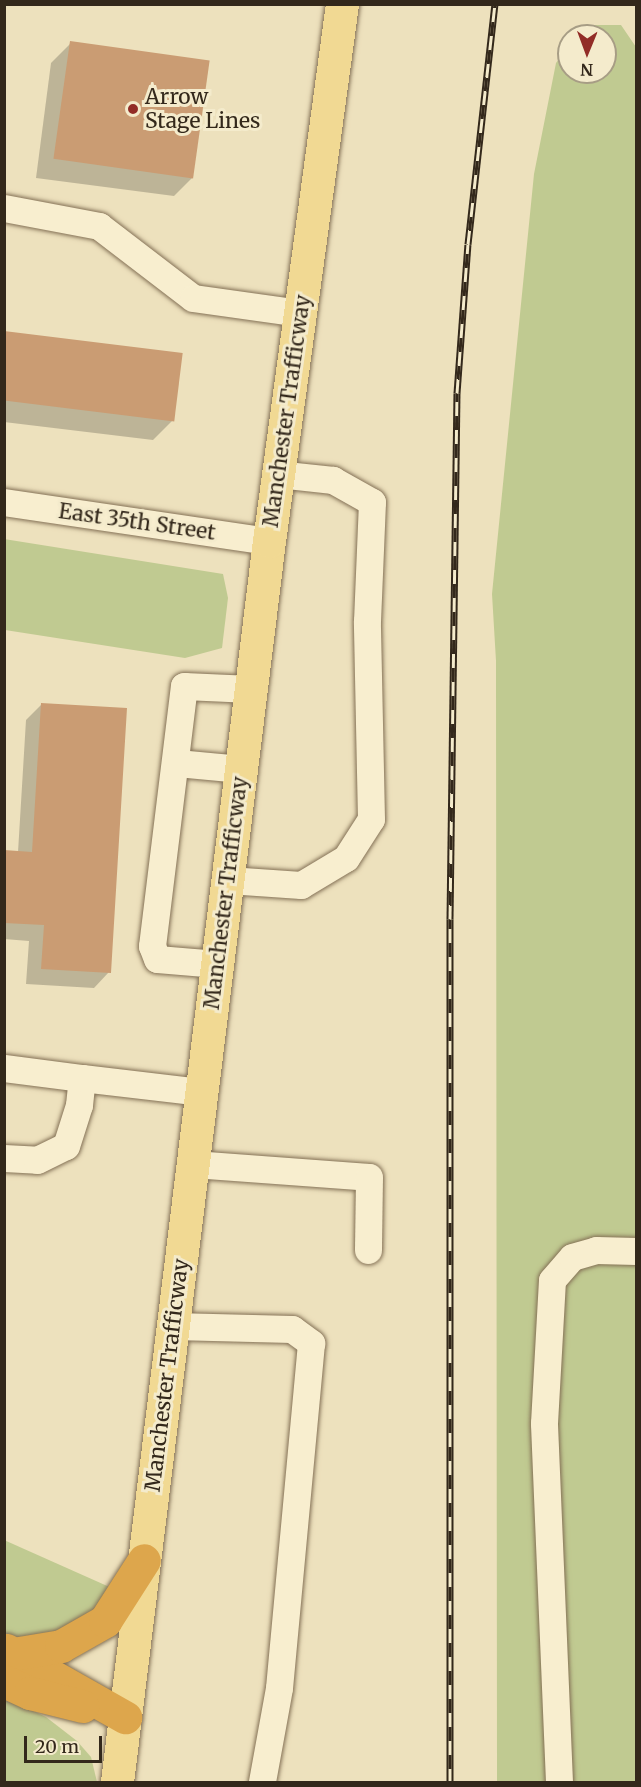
<!DOCTYPE html>
<html>
<head>
<meta charset="utf-8">
<style>
  body { margin:0 }
  #map { position:relative; width:641px; height:1787px; overflow:hidden; background:#ede1bd; font-family:Merriweather,serif }
  div>[style] { position:absolute }
  .green>* { inset:0; background:#c0ca91 }
  .shadow>* { inset:0; background:#0003 }
  .building>* { inset:0; background:#ca9c73; transform-origin:0 0 }
  .roads { filter:drop-shadow(0 0 2px #847156) drop-shadow(0 0 2px #847156) }
  .minor>* { height:27px; margin:-13.5px; padding:0 13.5px; transform-origin:13.5px; border-radius:13.5px; background:#f8eecf }
  .major>* { height:33px; margin:-16.5px; padding:0 16.5px; transform-origin:16.5px; border-radius:16.5px; background:#f1d993 }
  .highway>* { height:33px; margin:-16.5px; padding:0 16.5px; transform-origin:16.5px; border-radius:16.5px; background:#dda64c }
  .rail>* { height:7px; margin-top:-3.5px; transform-origin:0; background:repeating-linear-gradient(90deg,#f4ebcc 0 14px,#33281b 0 28px); box-sizing:border-box; border-block:2px solid #33281b }
  .dots>* { width:16px; height:16px; translate:-50% -50%; box-sizing:border-box; border:3px solid #f4ebcc; border-radius:50% }
  span { translate:-50% -50%; white-space:nowrap; text-align:center; line-height:1.15; -webkit-text-stroke:6px #f4ebcc; paint-order:stroke }
  .poi-label { font-size:21px; color:#33281b }
  .left { translate:0 -50%; text-align:left }
  .street-label { font-size:21px; color:#33281b }
  .frame { position:absolute; inset:0; border:6px solid #33281b; pointer-events:none }
  .north { position:absolute; left:557px; top:24px; width:60px; height:60px; box-sizing:border-box; background:#f4ebcc; border:2px solid #a79d85; border-radius:50%; rotate:181deg; font-size:16px; font-weight:700; line-height:24px; text-align:center; color:#33281b }
  .north::after { content:''; display:block; margin:auto; width:21px; height:27px; background:#922d27; clip-path:polygon(50% 0,100% 100%,50% 72%,0 100%) }
  .scale { position:absolute; left:24px; top:1736px; width:78px; height:27px; box-sizing:border-box; border:3px solid #33281b; border-top:0; padding-left:8px; font-size:18px; line-height:21px; white-space:nowrap; color:#33281b; -webkit-text-stroke:4px #f4ebcc; paint-order:stroke }
</style>
</head>
<body>
<div id="map">
  <div class="green">
    <i style="clip-path:polygon(584px 25px,621px 25px,636px 47px,636px 1782px,497px 1782px,496px 661px,492px 594px,534px 174px,556px 63px,569px 45px,569px 72px,605px 72px,605px 36px,576px 36px)"></i>
    <i style="clip-path:polygon(4px 539px,223px 574px,228px 598px,222px 648px,185px 658px,5px 630px)"></i>
    <i style="clip-path:polygon(4px 1540px,114px 1589px,97px 1612px,68px 1632px,24px 1639px,5px 1633px)"></i>
    <i style="clip-path:polygon(4px 1697px,46px 1717px,77px 1741px,91px 1757px,97px 1782px,5px 1782px)"></i>
  </div>
  <div class="shadow">
    <i style="clip-path:polygon(71px 43px,193px 177px,174px 196px,36px 178px,51px 63px)"></i>
    <i style="clip-path:polygon(4px 333px,173px 420px,153px 440px,4px 422px)"></i>
    <i style="clip-path:polygon(42px 704px,109px 972px,94px 988px,26px 984px,29px 941px,4px 939px,4px 851px,18px 852px,26px 720px)"></i>
  </div>
  <div class="building">
    <i style="left:70px;top:41px;width:141px;height:119px;rotate:8deg"></i>
    <i style="left:4px;top:331px;width:180px;height:69px;rotate:7deg"></i>
    <i style="clip-path:polygon(41px 703px,127px 708px,111px 973px,41px 969px,44px 925px,4px 923px,4px 850px,32px 852px)"></i>
  </div>
  <div class="roads">
    <div class="minor">
      <i style="left:4px;top:208px;width:97px;rotate:10.7deg"></i>
      <i style="left:99px;top:226px;width:118px;rotate:37.5deg"></i>
      <i style="left:193px;top:298px;width:108px;rotate:8deg"></i>
      <i style="left:4px;top:502px;width:268px;rotate:8.4deg"></i>
      <i style="left:177px;top:763px;width:64px;rotate:5.4deg"></i>
      <i style="left:228px;top:880px;width:73px;rotate:3.9deg"></i>
      <i style="left:301px;top:885px;width:52px;rotate:-31deg"></i>
      <i style="left:346px;top:858px;width:46px;rotate:-57.3deg"></i>
      <i style="left:371px;top:819px;width:198px;rotate:-91.2deg"></i>
      <i style="left:367px;top:621px;width:119px;rotate:-87.6deg"></i>
      <i style="left:372px;top:502px;width:45px;rotate:-150.6deg"></i>
      <i style="left:333px;top:480px;width:55px;rotate:-173.8deg"></i>
      <i style="left:217px;top:964px;width:60px;rotate:-175.2deg"></i>
      <i style="left:157px;top:959px;width:14px;rotate:-111deg"></i>
      <i style="left:152px;top:946px;width:262px;rotate:-83deg"></i>
      <i style="left:184px;top:686px;width:67px;rotate:2.6deg"></i>
      <i style="left:4px;top:1068px;width:79px;rotate:7.3deg"></i>
      <i style="left:4px;top:1158px;width:33px;rotate:3deg"></i>
      <i style="left:37px;top:1160px;width:32px;rotate:-26deg"></i>
      <i style="left:66px;top:1146px;width:43px;rotate:-72.4deg"></i>
      <i style="left:79px;top:1105px;width:27px;rotate:-84deg"></i>
      <i style="left:82px;top:1078px;width:121px;rotate:6.7deg"></i>
      <i style="left:193px;top:1164px;width:176px;rotate:4.2deg"></i>
      <i style="left:369px;top:1177px;width:73px;rotate:90.8deg"></i>
      <i style="left:173px;top:1326px;width:119px;rotate:1.4deg"></i>
      <i style="left:292px;top:1329px;width:24px;rotate:36deg"></i>
      <i style="left:311px;top:1343px;width:346px;rotate:95.3deg"></i>
      <i style="left:279px;top:1688px;width:96px;rotate:100.3deg"></i>
      <i style="left:559px;top:1782px;width:359px;rotate:-92.4deg"></i>
      <i style="left:544px;top:1423px;width:143px;rotate:-86.8deg"></i>
      <i style="left:552px;top:1280px;width:30px;rotate:-49deg"></i>
      <i style="left:572px;top:1257px;width:25px;rotate:-16deg"></i>
      <i style="left:596px;top:1250px;width:40px;rotate:1.4deg"></i>
    </div>
    <div class="major">
      <i style="left:117px;top:1782px;width:1250px;rotate:-83.02deg"></i>
      <i style="left:269px;top:541px;width:542px;rotate:-82.26deg"></i>
    </div>
    <div class="highway">
      <i style="left:6px;top:1650px;width:137px;rotate:29.4deg"></i>
      <i style="left:13px;top:1654px;width:49px;rotate:-9.5deg"></i>
      <i style="left:61px;top:1646px;width:51px;rotate:-29.6deg"></i>
      <i style="left:105px;top:1621px;width:72px;rotate:-57.4deg"></i>
      <i style="left:4px;top:1681px;width:29px;rotate:25deg"></i>
      <i style="left:30px;top:1693px;width:54px;rotate:14deg"></i>
    </div>
  </div>
  <div class="rail">
    <i style="left:450px;top:1782px;width:863px;rotate:-90deg"></i>
    <i style="left:450px;top:919px;width:526px;rotate:-89.24deg"></i>
    <i style="left:457px;top:393px;width:149px;rotate:-85.8deg"></i>
    <i style="left:468px;top:244px;width:242px;rotate:-83.6deg"></i>
  </div>
  <div class="dots">
    <i style="left:133px;top:109px;background:#922d27"></i>
  </div>
  <div class="poi-label">
    <span class="left" style="left:145px;top:109px">Arrow<br>Stage Lines</span>
  </div>
  <div class="street-label">
    <span style="left:287px;top:411px;rotate:-82deg">Manchester Trafficway</span>
    <span style="left:137px;top:522px;rotate:8deg">East 35th Street</span>
    <span style="left:226px;top:893px;rotate:-83deg">Manchester Trafficway</span>
    <span style="left:167px;top:1375px;rotate:-83deg">Manchester Trafficway</span>
  </div>
  <div class="frame"></div>
  <div class="north">N</div>
  <div class="scale">20 m</div>
</div>
</body>
</html>
